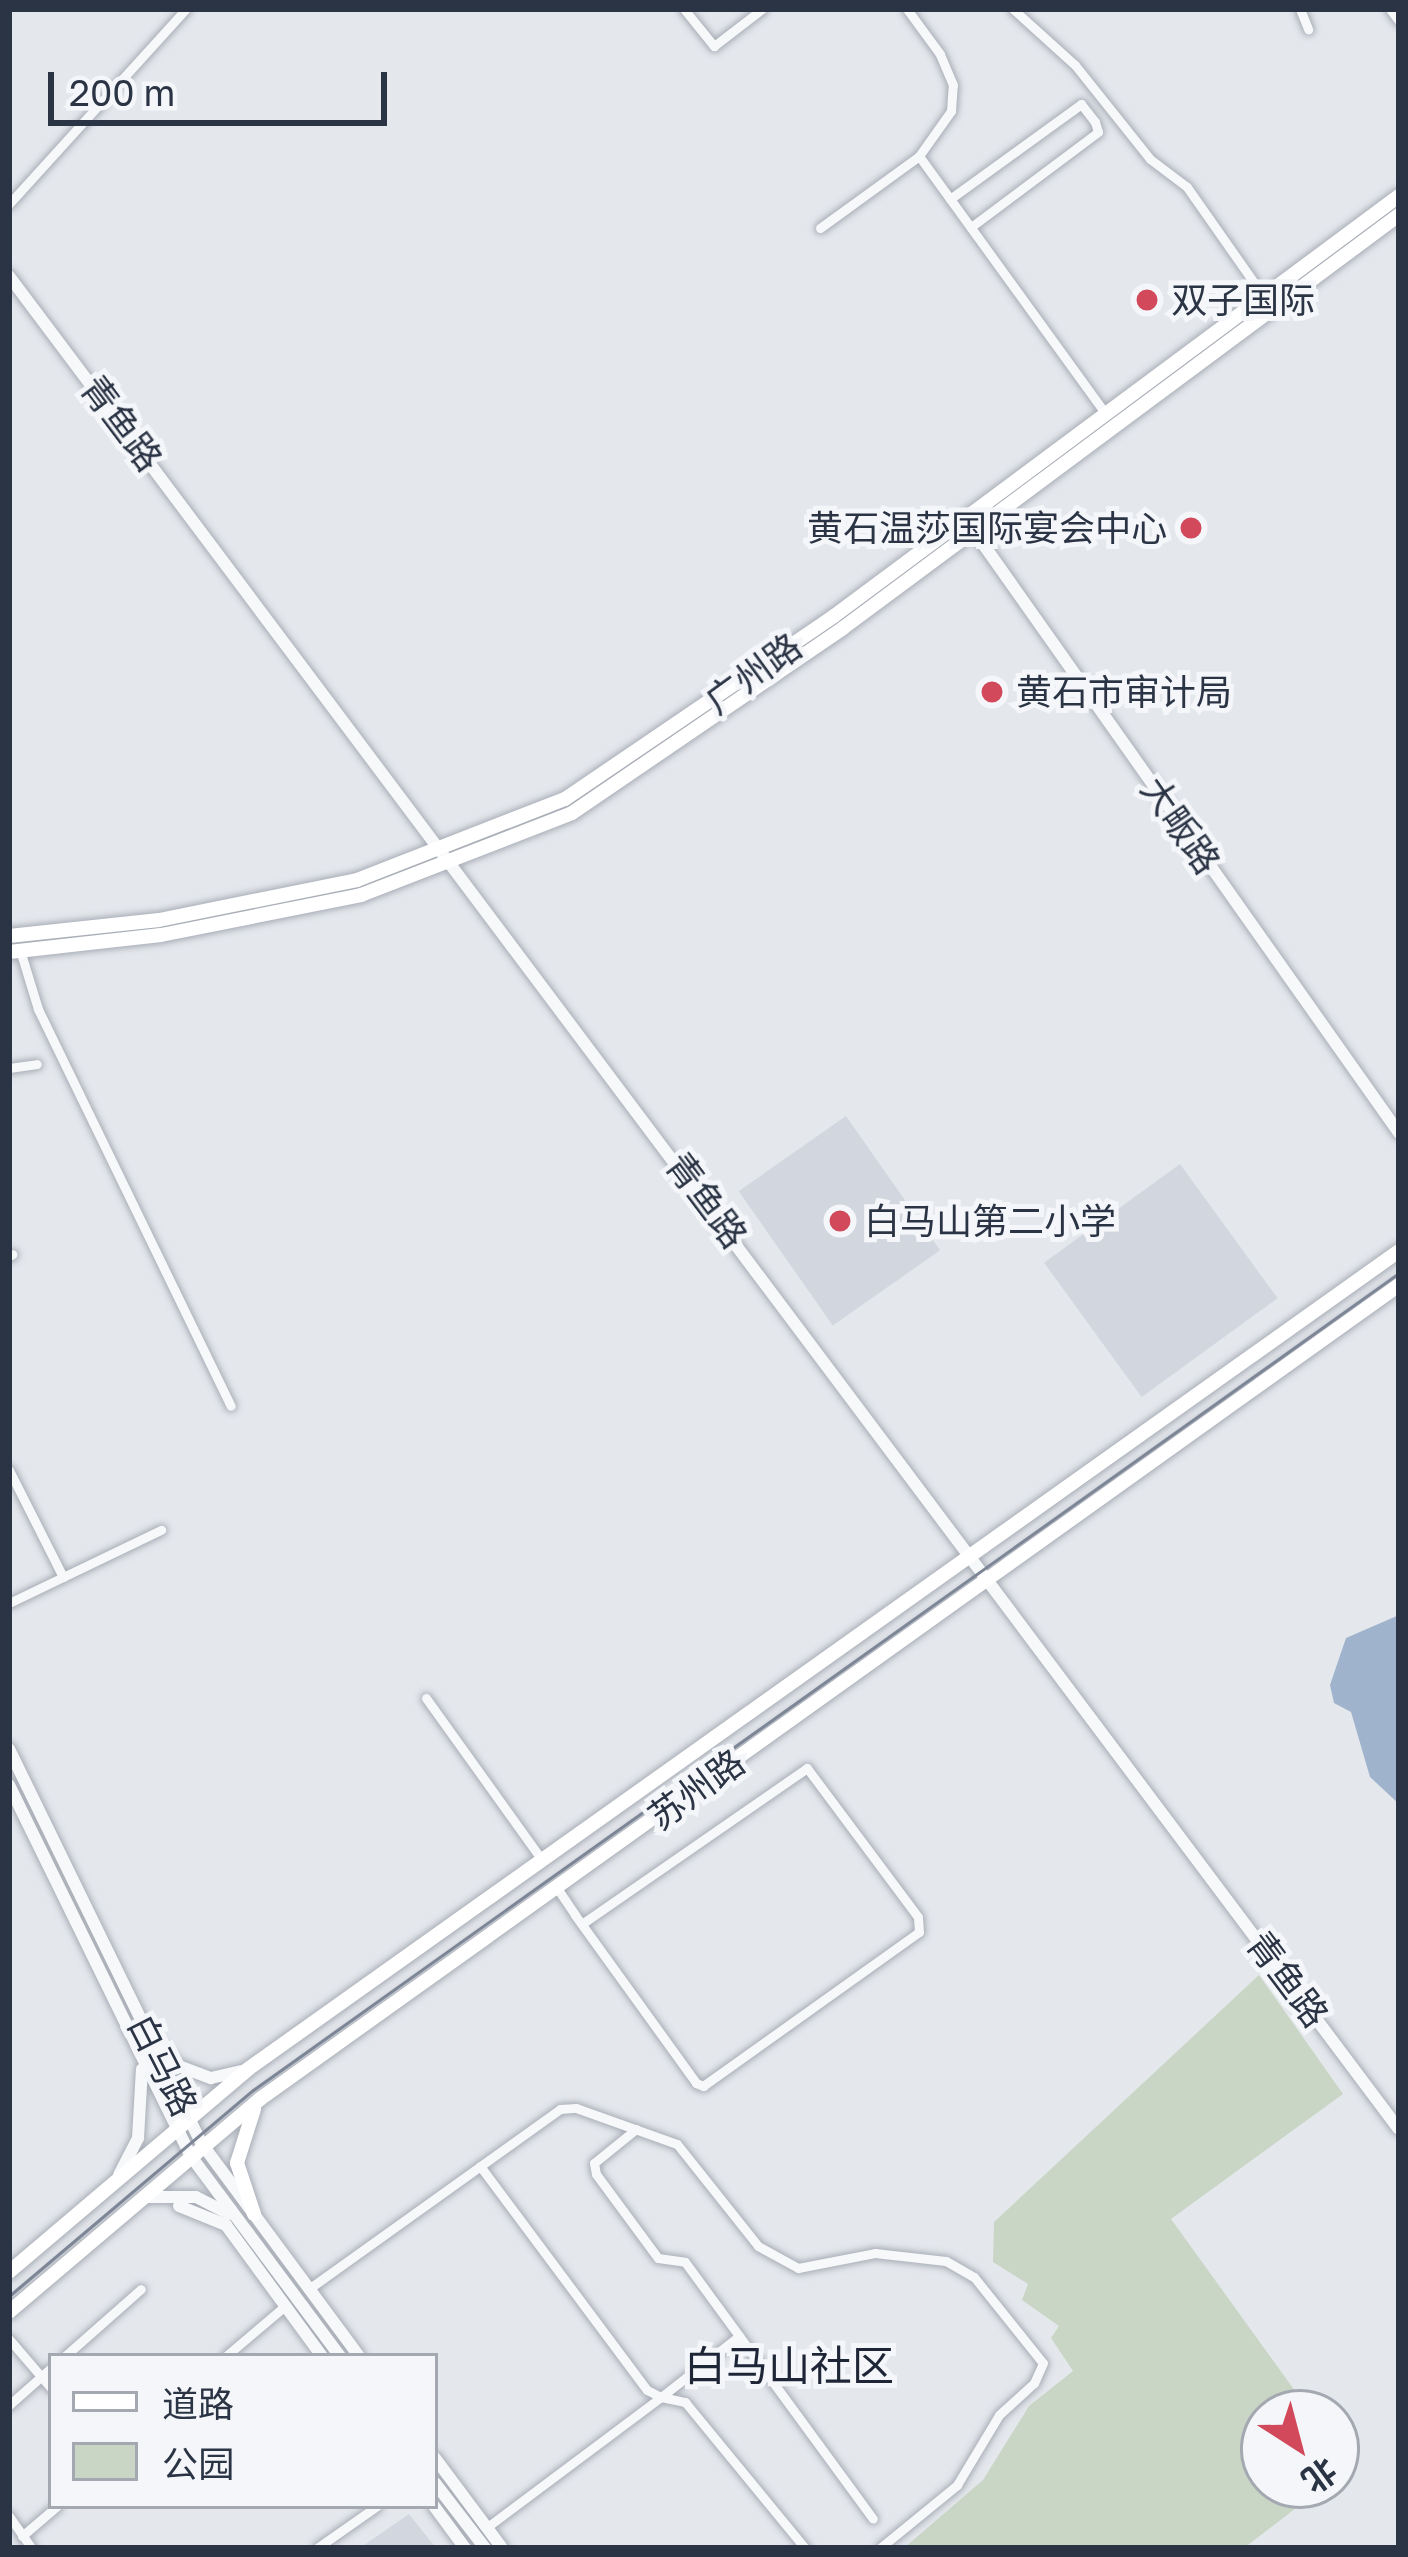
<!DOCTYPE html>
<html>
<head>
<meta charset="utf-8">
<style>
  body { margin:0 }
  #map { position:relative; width:1408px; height:2557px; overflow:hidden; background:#e4e7ec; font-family:"Golos Text","Noto Sans SC",sans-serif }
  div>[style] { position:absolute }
  .built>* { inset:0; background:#d2d6de; transform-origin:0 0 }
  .green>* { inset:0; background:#c9d6c5 }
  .water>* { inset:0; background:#9fb4cc }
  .roads { filter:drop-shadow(0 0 3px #a9aeb7) drop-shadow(0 0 3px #a9aeb7) }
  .minor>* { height:9px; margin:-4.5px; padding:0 4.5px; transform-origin:4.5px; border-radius:4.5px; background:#f7f8fa }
  .tertiary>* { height:12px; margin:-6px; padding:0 6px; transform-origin:6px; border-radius:6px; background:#f7f8fa }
  .secondary>* { height:14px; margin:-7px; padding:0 7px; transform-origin:7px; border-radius:7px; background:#fff }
  .tram>* { height:3px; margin:-1.5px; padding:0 1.5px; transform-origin:1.5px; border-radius:1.5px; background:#7d8696 }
  .dots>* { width:33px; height:33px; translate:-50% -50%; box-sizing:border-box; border:6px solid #f4f6f9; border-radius:50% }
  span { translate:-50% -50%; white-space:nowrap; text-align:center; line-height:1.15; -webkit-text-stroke:10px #f4f6f9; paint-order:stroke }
  .poi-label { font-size:36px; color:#2b3445 }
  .left { translate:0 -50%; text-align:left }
  .right { translate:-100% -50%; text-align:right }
  .street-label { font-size:36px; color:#2b3445 }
  .quarter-label { font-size:42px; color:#1d2536 }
  .frame { position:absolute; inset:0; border:12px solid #2b3445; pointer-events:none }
  .legend { position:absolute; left:48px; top:2353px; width:390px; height:156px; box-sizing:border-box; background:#f4f6f9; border:3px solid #a4a8b1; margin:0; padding:15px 21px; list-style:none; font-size:36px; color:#2b3445 }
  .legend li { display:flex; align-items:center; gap:24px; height:60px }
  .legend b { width:60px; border:3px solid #a4a8b1 }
  .north { position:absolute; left:1240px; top:2389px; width:120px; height:120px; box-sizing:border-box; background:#f4f6f9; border:3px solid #a4a8b1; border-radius:50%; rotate:144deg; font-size:33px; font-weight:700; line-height:48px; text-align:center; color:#2b3445 }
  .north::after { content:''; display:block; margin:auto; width:42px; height:54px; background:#d1495b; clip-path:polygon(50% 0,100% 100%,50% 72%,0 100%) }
  .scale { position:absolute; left:48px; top:72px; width:339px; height:54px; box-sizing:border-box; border:6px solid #2b3445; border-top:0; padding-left:15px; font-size:36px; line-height:42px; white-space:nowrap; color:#2b3445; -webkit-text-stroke:9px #f4f6f9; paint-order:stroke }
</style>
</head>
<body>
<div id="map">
  <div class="built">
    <i style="left:846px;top:1116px;width:164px;height:131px;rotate:55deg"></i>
    <i style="left:1180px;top:1164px;width:166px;height:168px;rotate:54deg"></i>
    <i style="clip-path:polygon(409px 2514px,436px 2548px,360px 2548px)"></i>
  </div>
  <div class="green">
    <i style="clip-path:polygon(1259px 1975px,1343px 2094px,1171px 2219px,1311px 2413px,1264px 2413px,1264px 2485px,1326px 2485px,1244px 2548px,904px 2548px,983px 2480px,1029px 2406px,1073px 2371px,1051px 2338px,1059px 2326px,1022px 2300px,1028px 2284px,993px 2262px,994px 2222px)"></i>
  </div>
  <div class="water">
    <i style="clip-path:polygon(1399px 1615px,1399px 1804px,1370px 1777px,1351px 1712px,1334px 1703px,1330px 1685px,1346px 1638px)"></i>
  </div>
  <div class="roads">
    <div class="minor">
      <i style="left:684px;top:9px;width:48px;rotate:51deg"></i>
      <i style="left:714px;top:46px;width:61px;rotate:-37.6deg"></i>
      <i style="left:1013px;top:9px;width:84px;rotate:42.1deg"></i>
      <i style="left:1075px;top:65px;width:120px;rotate:51.4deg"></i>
      <i style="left:1150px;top:159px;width:46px;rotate:37.1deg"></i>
      <i style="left:1187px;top:187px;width:134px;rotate:55deg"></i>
      <i style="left:1300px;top:9px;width:22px;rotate:68deg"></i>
      <i style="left:1390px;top:9px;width:15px;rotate:53deg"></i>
      <i style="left:919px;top:156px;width:319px;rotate:54.1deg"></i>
      <i style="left:950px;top:199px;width:162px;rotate:-35.9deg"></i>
      <i style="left:1081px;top:104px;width:23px;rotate:52deg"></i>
      <i style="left:1095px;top:122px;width:10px;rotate:73deg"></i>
      <i style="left:1098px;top:132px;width:159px;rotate:143.2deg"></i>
      <i style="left:9px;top:204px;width:263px;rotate:-47.8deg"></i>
      <i style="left:820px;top:228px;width:122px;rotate:-36deg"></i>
      <i style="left:919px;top:156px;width:55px;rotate:-54.6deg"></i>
      <i style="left:951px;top:111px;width:26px;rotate:-86deg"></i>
      <i style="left:953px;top:85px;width:34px;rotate:-113deg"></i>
      <i style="left:940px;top:54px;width:56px;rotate:-126.3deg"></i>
      <i style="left:20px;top:950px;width:62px;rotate:73deg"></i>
      <i style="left:38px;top:1009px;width:441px;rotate:64.1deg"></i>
      <i style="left:9px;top:1068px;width:28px;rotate:-8deg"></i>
      <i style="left:9px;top:1256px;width:4px;rotate:-27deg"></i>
      <i style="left:9px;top:1470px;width:120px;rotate:63.2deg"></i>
      <i style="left:9px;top:1603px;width:169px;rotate:-25.7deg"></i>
      <i style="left:426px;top:1698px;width:194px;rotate:54.4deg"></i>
      <i style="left:557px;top:1888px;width:32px;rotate:56deg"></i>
      <i style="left:575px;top:1915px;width:207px;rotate:54.2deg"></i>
      <i style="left:696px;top:2083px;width:8px;rotate:23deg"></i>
      <i style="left:703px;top:2086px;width:265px;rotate:-35.5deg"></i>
      <i style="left:919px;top:1932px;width:15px;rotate:-94deg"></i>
      <i style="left:918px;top:1917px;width:186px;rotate:-126.7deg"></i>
      <i style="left:807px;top:1768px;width:274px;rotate:145.3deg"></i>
      <i style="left:636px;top:2129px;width:54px;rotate:141deg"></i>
      <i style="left:594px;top:2163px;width:11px;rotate:80deg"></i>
      <i style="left:596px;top:2174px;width:104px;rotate:53.6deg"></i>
      <i style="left:658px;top:2258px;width:27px;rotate:8deg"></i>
      <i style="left:685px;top:2262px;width:318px;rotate:53.8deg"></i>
      <i style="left:480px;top:2166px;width:279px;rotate:53.3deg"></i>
      <i style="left:647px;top:2390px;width:16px;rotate:27deg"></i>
      <i style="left:661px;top:2397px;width:217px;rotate:143.2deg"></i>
      <i style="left:310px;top:2288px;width:307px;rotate:-35.6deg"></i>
      <i style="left:560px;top:2109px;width:16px;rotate:-4deg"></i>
      <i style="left:576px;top:2108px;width:107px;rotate:19.6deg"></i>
      <i style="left:677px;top:2144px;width:130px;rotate:51.5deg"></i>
      <i style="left:758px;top:2246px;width:46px;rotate:28.8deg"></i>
      <i style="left:798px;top:2268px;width:78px;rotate:-11deg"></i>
      <i style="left:875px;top:2253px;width:71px;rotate:6.4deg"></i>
      <i style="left:946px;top:2261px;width:32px;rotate:30deg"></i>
      <i style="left:974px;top:2277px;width:110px;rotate:51.3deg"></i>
      <i style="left:1043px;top:2363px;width:22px;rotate:114deg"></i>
      <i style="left:1034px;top:2383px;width:47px;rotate:137.6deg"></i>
      <i style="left:999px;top:2415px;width:82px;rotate:121deg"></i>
      <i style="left:957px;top:2485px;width:99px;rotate:140.7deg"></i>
      <i style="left:9px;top:2339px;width:65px;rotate:49.4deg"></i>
      <i style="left:65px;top:2356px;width:101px;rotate:-41.4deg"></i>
      <i style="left:226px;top:2356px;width:77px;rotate:-40.3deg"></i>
      <i style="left:661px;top:2397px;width:25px;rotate:12deg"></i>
      <i style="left:685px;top:2402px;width:189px;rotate:50.6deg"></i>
      <i style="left:661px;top:2397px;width:99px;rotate:-38deg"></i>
      <i style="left:9px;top:2405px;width:56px;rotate:-41.4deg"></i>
      <i style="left:9px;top:2516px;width:39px;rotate:55deg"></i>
      <i style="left:22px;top:2536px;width:46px;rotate:-40.6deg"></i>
      <i style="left:317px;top:2548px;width:73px;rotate:-35deg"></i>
    </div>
    <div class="tertiary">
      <i style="left:9px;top:276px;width:2316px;rotate:53.13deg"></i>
      <i style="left:964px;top:517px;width:754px;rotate:54.77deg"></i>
      <i style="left:9px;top:1749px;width:440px;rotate:64deg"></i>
      <i style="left:202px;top:2144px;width:264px;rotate:53.5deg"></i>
      <i style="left:9px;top:1785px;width:412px;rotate:63.9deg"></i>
      <i style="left:190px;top:2155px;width:251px;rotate:53.3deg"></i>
      <i style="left:159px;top:2047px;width:28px;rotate:44deg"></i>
      <i style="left:179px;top:2066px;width:34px;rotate:21deg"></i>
      <i style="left:211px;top:2078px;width:32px;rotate:-13deg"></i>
      <i style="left:119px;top:2175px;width:42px;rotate:-62.8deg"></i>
      <i style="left:138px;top:2138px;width:69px;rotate:-86.7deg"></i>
      <i style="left:148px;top:2197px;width:48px"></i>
      <i style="left:196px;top:2197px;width:37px;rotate:27deg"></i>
      <i style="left:179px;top:2206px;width:51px;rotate:22deg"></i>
      <i style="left:226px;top:2225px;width:162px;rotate:53.8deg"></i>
      <i style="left:435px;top:2458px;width:112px;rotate:53.3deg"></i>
      <i style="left:435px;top:2483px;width:82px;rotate:52.4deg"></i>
      <i style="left:434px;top:2506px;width:52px;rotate:53.6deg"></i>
    </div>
    <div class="secondary">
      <i style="left:9px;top:936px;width:151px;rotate:-6.1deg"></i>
      <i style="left:159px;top:920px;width:202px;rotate:-11.4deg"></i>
      <i style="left:357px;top:880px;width:223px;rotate:-21.3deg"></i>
      <i style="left:565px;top:799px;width:325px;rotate:-34.2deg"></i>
      <i style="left:834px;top:616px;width:704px;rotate:-36.63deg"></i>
      <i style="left:9px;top:952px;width:153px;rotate:-6.4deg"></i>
      <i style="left:161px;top:935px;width:204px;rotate:-11.3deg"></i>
      <i style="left:361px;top:895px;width:226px;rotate:-21.2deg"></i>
      <i style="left:572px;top:813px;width:328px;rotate:-34.3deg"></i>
      <i style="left:843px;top:628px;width:693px;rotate:-36.61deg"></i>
      <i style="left:254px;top:2214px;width:54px;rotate:-108.4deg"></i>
      <i style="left:237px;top:2163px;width:57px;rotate:-72.5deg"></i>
      <i style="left:9px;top:2272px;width:314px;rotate:-40.3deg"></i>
      <i style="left:248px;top:2069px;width:1412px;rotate:-35.4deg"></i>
      <i style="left:9px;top:2312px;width:329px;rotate:-40.3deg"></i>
      <i style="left:260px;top:2099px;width:1400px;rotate:-35.55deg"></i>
    </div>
  </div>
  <div class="tram">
    <i style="left:9px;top:2296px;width:319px;rotate:-40.2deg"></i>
    <i style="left:253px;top:2090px;width:1407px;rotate:-35.49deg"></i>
  </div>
  <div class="dots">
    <i style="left:1147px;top:300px;background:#d1495b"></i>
    <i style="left:1191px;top:528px;background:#d1495b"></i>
    <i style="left:992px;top:692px;background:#d1495b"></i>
    <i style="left:840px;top:1221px;background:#d1495b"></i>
  </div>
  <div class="poi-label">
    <span class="left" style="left:1171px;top:300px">双子国际</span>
    <span class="right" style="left:1167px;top:528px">黄石温莎国际宴会中心</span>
    <span class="left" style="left:1016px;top:692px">黄石市审计局</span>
    <span class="left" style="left:864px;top:1221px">白马山第二小学</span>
  </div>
  <div class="street-label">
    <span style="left:122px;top:423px;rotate:53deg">青鱼路</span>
    <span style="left:753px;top:673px;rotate:-36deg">广州路</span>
    <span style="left:1181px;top:825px;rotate:55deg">大畈路</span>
    <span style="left:707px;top:1200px;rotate:53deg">青鱼路</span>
    <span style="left:696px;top:1789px;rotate:-36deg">苏州路</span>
    <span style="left:1288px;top:1979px;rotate:53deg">青鱼路</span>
    <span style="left:163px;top:2065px;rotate:63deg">白马路</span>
  </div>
  <div class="quarter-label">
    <span style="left:789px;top:2365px">白马山社区</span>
  </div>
  <div class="frame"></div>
  <ul class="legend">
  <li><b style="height:15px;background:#fff"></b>道路</li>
  <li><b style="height:33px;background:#c9d6c5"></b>公园</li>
  </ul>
  <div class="north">北</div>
  <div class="scale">200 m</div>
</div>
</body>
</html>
